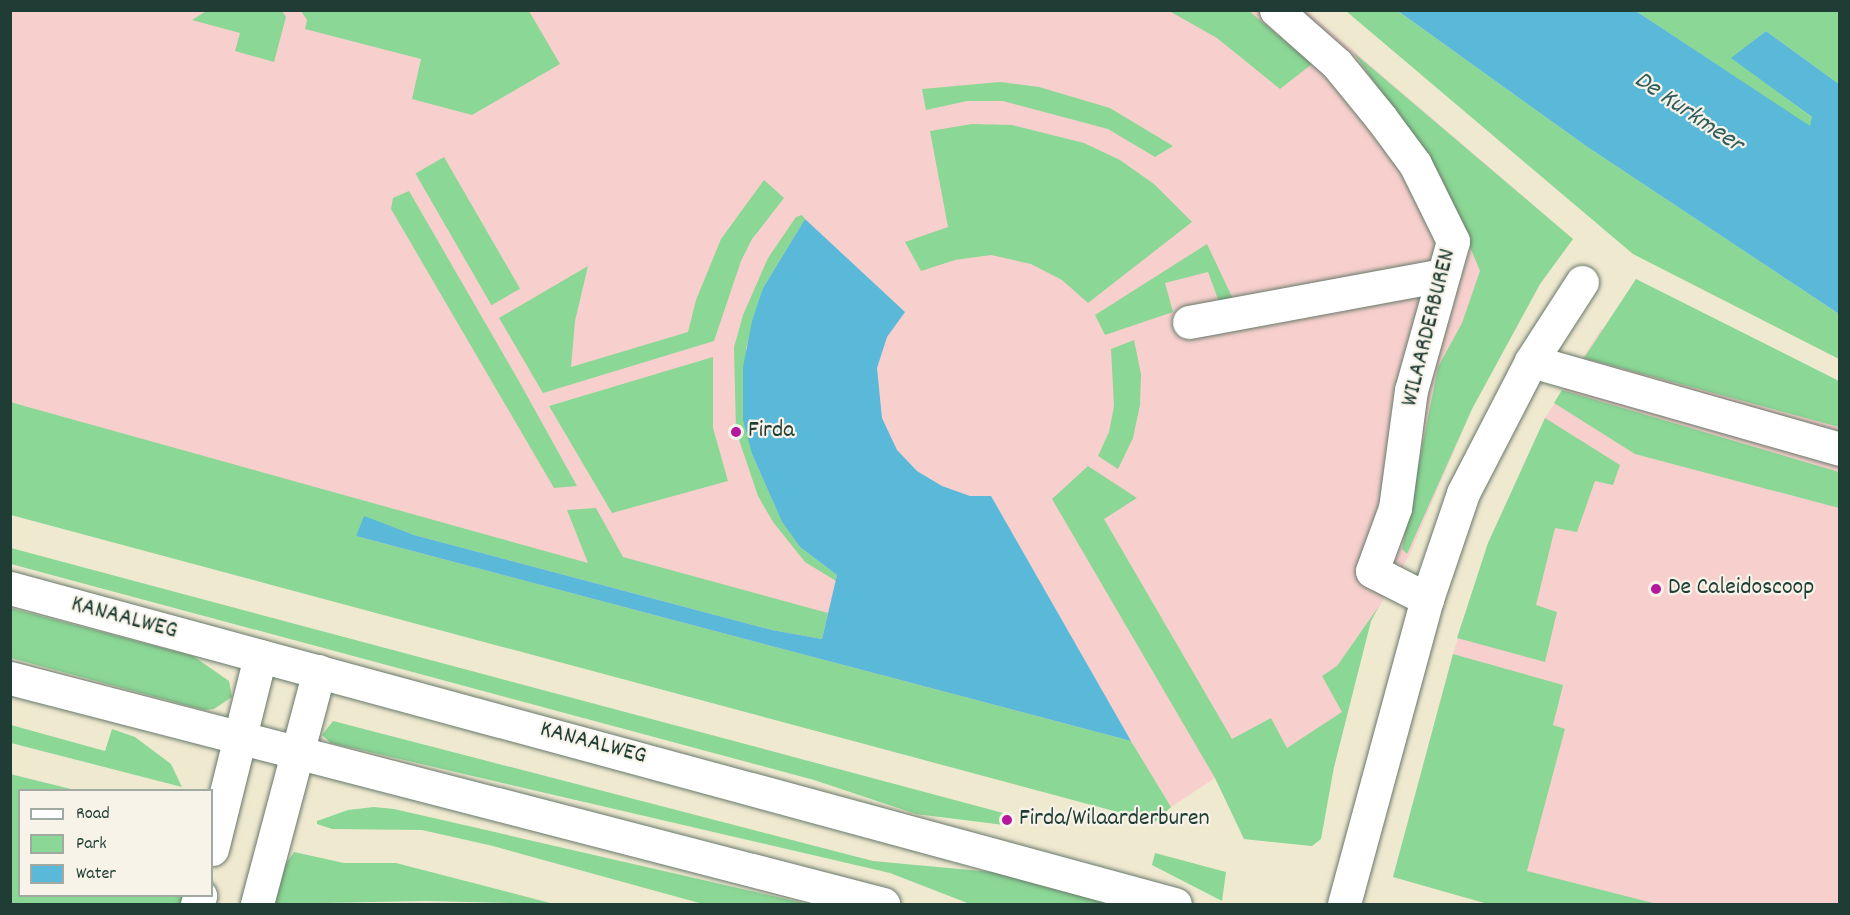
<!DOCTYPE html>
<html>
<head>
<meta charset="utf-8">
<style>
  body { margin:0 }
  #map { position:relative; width:1850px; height:915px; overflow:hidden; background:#efe9d0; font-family:Dekko,sans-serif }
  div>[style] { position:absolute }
  .built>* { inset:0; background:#f7d0cd }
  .green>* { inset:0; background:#8bd795; transform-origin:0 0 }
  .water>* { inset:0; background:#5ab9d8 }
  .roads { filter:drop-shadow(0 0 2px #68796b) drop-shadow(0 0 2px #68796b) }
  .minor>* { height:33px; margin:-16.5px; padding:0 16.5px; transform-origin:16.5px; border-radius:16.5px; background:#fff }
  .major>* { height:33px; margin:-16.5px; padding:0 16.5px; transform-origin:16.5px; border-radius:16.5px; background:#fff }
  .dots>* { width:16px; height:16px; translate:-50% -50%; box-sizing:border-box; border:3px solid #f7f3e8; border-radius:50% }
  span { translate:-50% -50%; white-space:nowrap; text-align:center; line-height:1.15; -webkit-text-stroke:4.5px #f7f3e8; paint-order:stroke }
  .street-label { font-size:24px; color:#1f3d34 }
  .poi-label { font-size:24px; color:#1f3d34 }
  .left { translate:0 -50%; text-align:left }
  .water-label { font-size:26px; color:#2e5c5d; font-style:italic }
  .frame { position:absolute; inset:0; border:12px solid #1f3d34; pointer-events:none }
  .legend { position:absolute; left:18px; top:789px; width:195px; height:108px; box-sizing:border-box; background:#f7f3e8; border:2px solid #a1aaa0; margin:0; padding:8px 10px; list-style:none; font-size:18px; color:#1f3d34 }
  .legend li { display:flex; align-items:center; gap:12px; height:30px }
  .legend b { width:30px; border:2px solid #a1aaa0 }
</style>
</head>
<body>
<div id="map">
  <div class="built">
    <i style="clip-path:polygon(10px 11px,1307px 11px,1573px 239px,1540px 284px,1472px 409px,1410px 554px,1371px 621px,1334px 767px,1236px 815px,1215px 778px,1171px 807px,1131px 741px,822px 661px,11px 510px)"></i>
    <i style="clip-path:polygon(1601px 329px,1839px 414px,1839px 904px,1488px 904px,1393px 877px,1453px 654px,1488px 543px,1545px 418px)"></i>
  </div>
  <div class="green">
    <i style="clip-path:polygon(208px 10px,282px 11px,286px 17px,274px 62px,235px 51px,240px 33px,192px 20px)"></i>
    <i style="clip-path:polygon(301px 11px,529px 11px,560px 64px,472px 115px,412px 99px,421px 59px,305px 29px,307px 20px)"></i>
    <i style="clip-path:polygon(1169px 11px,1249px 11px,1312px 64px,1280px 89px,1217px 38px)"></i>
    <i style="clip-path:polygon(1346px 11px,1398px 11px,1586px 146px,1839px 314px,1839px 359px,1633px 254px)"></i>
    <i style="clip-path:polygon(1636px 11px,1839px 11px,1839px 84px,1766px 31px,1732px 58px,1813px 118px,1810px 127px)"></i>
    <i style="clip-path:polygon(1353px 52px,1573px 239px,1540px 284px,1472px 409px,1407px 554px,1402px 549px,1438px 367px,1462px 323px,1480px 271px,1440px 175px)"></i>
    <i style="clip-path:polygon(1000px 82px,1039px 87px,1110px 108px,1173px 146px,1155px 157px,1108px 129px,1003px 101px,967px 101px,926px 110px,922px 89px)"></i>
    <i style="clip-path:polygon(972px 124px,1012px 125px,1084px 143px,1120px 160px,1154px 184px,1192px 222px,1088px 303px,1062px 280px,1031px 264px,991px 255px,955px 260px,921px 271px,905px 242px,948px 227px,930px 131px)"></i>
    <i style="left:444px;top:157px;width:152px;height:33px;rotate:60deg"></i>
    <i style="clip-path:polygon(764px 180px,784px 198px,752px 239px,741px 261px,714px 341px,543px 393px,499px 318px,588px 266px,575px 321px,571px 367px,688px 332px,696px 300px,721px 239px)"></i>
    <i style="clip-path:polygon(409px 191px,520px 383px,577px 486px,554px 488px,391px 209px,393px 198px)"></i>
    <i style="clip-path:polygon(802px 215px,805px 219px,763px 288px,746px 348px,752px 454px,782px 522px,800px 547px,837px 575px,836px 581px,805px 562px,773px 522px,758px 496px,736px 431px,734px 347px,743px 315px,768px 258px,796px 217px)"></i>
    <i style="clip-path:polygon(1207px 244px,1233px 299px,1219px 302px,1208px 272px,1165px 283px,1173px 312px,1105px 335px,1095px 315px)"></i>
    <i style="clip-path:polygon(1636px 279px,1839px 381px,1839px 427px,1584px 358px)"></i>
    <i style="clip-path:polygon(1134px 340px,1141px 374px,1140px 405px,1133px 438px,1118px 469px,1098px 456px,1109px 432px,1114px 406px,1111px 349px)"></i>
    <i style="clip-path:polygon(713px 357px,713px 428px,728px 481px,612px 513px,549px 406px)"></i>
    <i style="clip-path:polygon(1562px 390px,1839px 472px,1839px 508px,1635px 454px,1554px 403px)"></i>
    <i style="clip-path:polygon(10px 402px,588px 563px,567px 510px,596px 508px,623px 557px,828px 613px,822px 639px,772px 630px,414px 535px,364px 517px,356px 536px,1131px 741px,1171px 807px,1155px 822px,11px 515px)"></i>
    <i style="clip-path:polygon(1545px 418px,1620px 465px,1613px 485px,1595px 481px,1577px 532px,1555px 528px,1536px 605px,1557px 612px,1545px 662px,1457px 638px,1488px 543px)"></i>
    <i style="clip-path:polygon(1088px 466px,1137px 498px,1104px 519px,1232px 739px,1271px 718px,1287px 748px,1342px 712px,1322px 676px,1337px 666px,1379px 606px,1371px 621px,1334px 767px,1321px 839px,1312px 846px,1244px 839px,1215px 778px,1052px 499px)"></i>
    <i style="clip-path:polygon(11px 548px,1007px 814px,1004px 825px,916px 814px,814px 780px,11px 564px)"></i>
    <i style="clip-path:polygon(10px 608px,193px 656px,229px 681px,232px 697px,214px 709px,204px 710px,11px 658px)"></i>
    <i style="clip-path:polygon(1453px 654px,1563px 685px,1553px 725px,1565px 729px,1527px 871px,1657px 904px,1488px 904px,1393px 877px)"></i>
    <i style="clip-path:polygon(333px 721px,873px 861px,1013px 874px,1125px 904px,970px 904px,890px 873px,331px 743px,322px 735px)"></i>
    <i style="clip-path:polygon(11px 725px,105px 751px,112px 729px,135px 737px,171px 764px,182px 787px,11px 743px)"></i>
    <i style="clip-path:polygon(10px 774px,75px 790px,20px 790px,20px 896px,186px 896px,184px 904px,11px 904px)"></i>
    <i style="clip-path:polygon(374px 807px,394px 809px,808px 904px,703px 904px,493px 846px,422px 830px,332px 829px,317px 824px,317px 821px,348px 810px)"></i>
    <i style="clip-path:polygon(294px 852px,344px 863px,396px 863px,554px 904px,426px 901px,270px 904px,281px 871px)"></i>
    <i style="clip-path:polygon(1155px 853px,1226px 872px,1222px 901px,1152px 865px)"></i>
  </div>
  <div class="water">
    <i style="clip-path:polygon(1398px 11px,1636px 11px,1810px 126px,1812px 117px,1731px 58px,1766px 31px,1839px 84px,1839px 314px,1586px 146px)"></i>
    <i style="clip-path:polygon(805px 219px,905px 312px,887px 337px,877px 368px,882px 418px,897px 450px,917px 471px,942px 486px,970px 496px,991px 496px,1131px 741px,356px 536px,364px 516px,414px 535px,772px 630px,822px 639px,837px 575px,800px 547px,782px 522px,752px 454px,743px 420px,743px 367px,752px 321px,763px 288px)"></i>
  </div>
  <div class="roads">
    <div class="minor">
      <i style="left:1276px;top:10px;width:81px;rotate:41.5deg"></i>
      <i style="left:1337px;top:64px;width:70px;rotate:50.8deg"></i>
      <i style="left:1381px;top:118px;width:57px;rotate:53.5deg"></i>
      <i style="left:1415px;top:164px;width:86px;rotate:63.7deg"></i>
      <i style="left:1453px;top:241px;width:155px;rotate:105.7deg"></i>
      <i style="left:1411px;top:390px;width:119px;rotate:97.7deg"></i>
      <i style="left:1395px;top:508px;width:67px;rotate:110.1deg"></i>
      <i style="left:1372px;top:571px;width:62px;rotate:27deg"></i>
      <i style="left:1189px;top:322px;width:257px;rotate:-10.5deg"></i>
      <i style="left:1531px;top:361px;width:321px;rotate:15.9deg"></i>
      <i style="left:1344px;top:904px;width:316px;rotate:-74.8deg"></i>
      <i style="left:1427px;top:599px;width:112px;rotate:-71.2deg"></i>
      <i style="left:1463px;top:493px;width:148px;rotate:-62.7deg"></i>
      <i style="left:1531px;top:361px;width:94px;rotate:-57.2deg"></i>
    </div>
    <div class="major">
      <i style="left:10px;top:588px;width:1207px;rotate:15.18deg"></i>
      <i style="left:10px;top:678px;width:902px;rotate:14.51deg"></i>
      <i style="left:212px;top:849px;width:199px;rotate:-76deg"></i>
      <i style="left:197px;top:904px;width:9px;rotate:-69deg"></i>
      <i style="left:257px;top:904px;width:241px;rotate:-75.1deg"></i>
    </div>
  </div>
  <div class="dots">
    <i style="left:736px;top:432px;background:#b5179e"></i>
    <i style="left:1656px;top:589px;background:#b5179e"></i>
    <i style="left:1007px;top:820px;background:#b5179e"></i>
  </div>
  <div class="street-label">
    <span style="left:1430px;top:328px;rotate:-76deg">WILAARDERBUREN</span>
    <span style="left:124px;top:619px;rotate:15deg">KANAALWEG</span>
    <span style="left:593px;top:744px;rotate:15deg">KANAALWEG</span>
  </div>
  <div class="poi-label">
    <span class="left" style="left:748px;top:432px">Firda</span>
    <span class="left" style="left:1668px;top:589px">De Caleidoscoop</span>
    <span class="left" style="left:1019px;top:820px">Firda/Wilaarderburen</span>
  </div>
  <div class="water-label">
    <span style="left:1688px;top:113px;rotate:34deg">De Kurkmeer</span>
  </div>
  <div class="frame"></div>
  <ul class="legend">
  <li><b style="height:8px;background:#fff"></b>Road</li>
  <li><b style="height:16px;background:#8bd795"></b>Park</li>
  <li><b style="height:16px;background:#5ab9d8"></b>Water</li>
  </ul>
</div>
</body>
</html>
